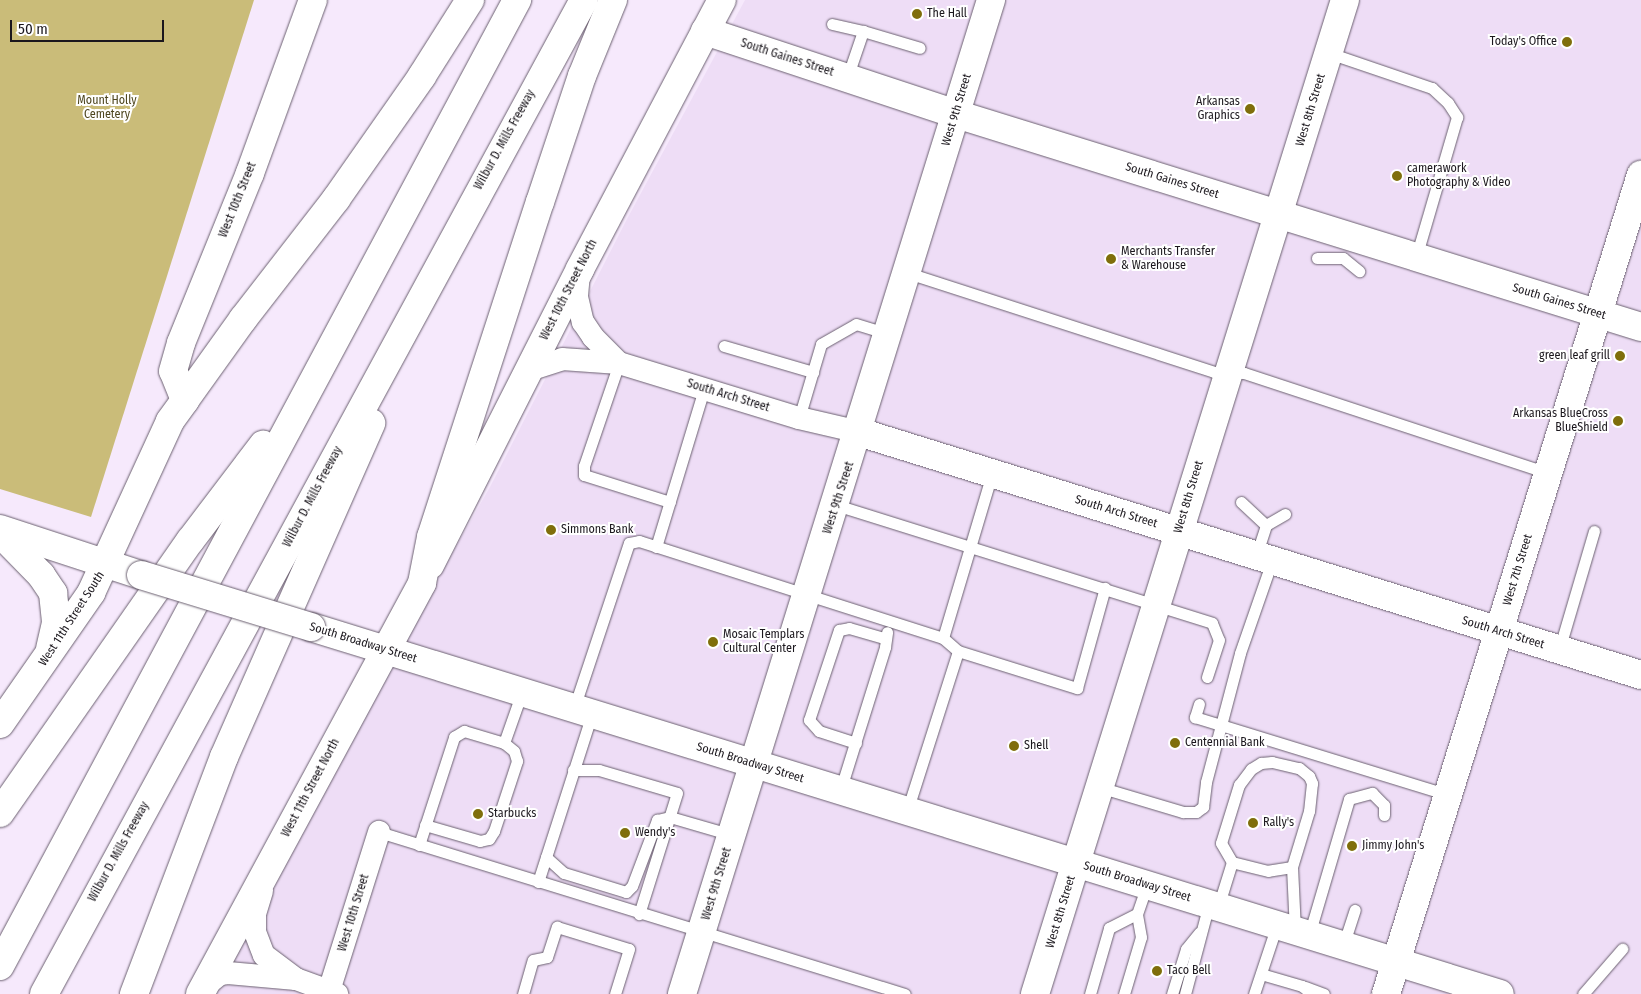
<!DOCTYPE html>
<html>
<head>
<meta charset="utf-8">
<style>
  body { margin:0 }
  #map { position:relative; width:1641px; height:994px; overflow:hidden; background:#f6e9fc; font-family:"Fira Sans Condensed",sans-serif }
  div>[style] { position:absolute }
  .built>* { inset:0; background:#eeddf6 }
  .green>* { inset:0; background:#cabc79 }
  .roads { filter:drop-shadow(0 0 1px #6b6070) drop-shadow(0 0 1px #6b6070) }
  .lane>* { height:11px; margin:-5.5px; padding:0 5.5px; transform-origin:5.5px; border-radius:5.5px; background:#fff }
  .street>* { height:22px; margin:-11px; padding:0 11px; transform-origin:11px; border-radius:11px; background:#fff }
  .secondary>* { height:28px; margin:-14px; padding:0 14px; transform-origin:14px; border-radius:14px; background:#fff }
  .primary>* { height:28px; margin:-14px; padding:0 14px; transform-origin:14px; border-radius:14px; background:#fff }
  .highway>* { height:28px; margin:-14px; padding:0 14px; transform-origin:14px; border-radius:14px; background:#fff }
  .bridges { filter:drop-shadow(0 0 1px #6b6070) drop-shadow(0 0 1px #6b6070) }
  .primary-bridge>* { height:28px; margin:-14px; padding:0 14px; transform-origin:14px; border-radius:14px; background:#fff }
  .dots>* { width:14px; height:14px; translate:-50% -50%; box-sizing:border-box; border:2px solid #fff; border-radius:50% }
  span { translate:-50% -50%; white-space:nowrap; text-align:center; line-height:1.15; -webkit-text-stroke:4px #fff; paint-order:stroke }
  .poi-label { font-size:12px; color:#1b171d }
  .left { translate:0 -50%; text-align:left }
  .right { translate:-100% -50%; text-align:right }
  .street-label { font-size:12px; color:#1b171d }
  .park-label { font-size:12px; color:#4e461f }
  .scale { position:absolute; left:10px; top:20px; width:154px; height:22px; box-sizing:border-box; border:2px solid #1b171d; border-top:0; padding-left:6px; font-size:15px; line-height:18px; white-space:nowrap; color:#1b171d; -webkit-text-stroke:4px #fff; paint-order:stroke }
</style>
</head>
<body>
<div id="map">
  <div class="built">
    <i style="clip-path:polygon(745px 0,1641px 0,1641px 994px,200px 994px,490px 487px,627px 219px)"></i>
  </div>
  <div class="green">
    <i style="clip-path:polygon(0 0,254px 0,91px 517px,0 489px)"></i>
  </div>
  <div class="roads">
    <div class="lane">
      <i style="left:832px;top:24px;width:32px;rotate:13deg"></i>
      <i style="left:1329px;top:53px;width:109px;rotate:18.8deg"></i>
      <i style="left:1432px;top:88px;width:22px;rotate:43deg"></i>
      <i style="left:1448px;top:103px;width:17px;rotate:57deg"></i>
      <i style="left:1457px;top:117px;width:146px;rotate:106.3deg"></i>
      <i style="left:847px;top:78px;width:50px;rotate:-71.2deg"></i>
      <i style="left:863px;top:31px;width:59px;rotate:16.6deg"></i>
      <i style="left:1317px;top:258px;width:26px"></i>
      <i style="left:1343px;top:258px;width:21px;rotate:39deg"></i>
      <i style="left:908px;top:273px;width:322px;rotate:17.9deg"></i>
      <i style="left:1214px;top:372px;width:30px;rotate:2deg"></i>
      <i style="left:1244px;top:373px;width:320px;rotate:18.2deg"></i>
      <i style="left:724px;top:346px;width:93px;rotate:16.3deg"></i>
      <i style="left:619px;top:363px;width:109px;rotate:108.8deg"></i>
      <i style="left:584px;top:466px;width:9px;rotate:90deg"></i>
      <i style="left:584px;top:475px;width:90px;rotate:17.4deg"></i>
      <i style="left:799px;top:418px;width:77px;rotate:-73.4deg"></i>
      <i style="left:821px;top:344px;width:40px;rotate:-29.7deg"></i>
      <i style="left:856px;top:324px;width:34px;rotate:17deg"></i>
      <i style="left:1241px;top:502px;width:34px;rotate:43deg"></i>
      <i style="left:836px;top:505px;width:394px;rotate:17.4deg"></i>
      <i style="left:1212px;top:623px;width:18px;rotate:68deg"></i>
      <i style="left:1219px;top:640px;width:39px;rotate:108deg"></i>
      <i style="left:656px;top:547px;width:165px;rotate:-73.1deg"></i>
      <i style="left:1256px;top:556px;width:33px;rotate:-72deg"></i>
      <i style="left:1266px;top:525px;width:22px;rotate:-30deg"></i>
      <i style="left:943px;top:638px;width:171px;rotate:-73.4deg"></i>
      <i style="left:1559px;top:650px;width:124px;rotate:-73.6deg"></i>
      <i style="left:1199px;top:704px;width:14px;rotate:107deg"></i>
      <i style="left:1195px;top:717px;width:265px;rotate:17.1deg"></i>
      <i style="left:574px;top:708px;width:174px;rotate:-71.6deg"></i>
      <i style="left:629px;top:543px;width:10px;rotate:-11deg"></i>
      <i style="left:639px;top:541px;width:319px;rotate:17.7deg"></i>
      <i style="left:943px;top:638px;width:20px;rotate:41deg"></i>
      <i style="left:856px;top:743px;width:39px;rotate:-162deg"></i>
      <i style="left:819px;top:731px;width:15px;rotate:-132deg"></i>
      <i style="left:809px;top:720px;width:95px;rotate:-71.6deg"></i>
      <i style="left:839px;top:630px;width:10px;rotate:-11deg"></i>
      <i style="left:849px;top:628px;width:37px;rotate:16deg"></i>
      <i style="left:573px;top:770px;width:26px"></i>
      <i style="left:599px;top:770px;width:81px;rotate:16.4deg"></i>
      <i style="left:677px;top:793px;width:127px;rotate:107.4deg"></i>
      <i style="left:1099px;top:787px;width:88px;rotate:16.6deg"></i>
      <i style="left:1183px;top:812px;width:13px"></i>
      <i style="left:1196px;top:812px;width:9px;rotate:-36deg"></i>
      <i style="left:1203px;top:807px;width:25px;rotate:-83deg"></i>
      <i style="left:1206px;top:782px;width:133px;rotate:-75.2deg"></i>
      <i style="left:1240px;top:653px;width:97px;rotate:-70.8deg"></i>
      <i style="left:840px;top:791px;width:151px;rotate:-72.6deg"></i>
      <i style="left:885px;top:647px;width:15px;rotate:-82deg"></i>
      <i style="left:907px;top:811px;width:168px;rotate:-72.3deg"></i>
      <i style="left:958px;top:651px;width:125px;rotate:17.3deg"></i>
      <i style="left:1077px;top:688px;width:104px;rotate:-74.4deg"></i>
      <i style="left:425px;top:825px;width:57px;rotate:16.2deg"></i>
      <i style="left:480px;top:841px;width:9px;rotate:-13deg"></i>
      <i style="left:489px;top:839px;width:9px;rotate:-58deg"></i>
      <i style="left:494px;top:831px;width:74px;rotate:-71.8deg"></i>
      <i style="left:517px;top:761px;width:10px;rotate:-107deg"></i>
      <i style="left:514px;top:751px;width:13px;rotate:-141deg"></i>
      <i style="left:379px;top:832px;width:550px;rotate:17.12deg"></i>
      <i style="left:419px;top:845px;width:114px;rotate:-72deg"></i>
      <i style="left:454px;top:737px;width:12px;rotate:-31deg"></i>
      <i style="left:464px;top:731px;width:42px;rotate:16.7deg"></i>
      <i style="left:504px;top:743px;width:54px;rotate:-70.6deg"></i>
      <i style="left:546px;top:857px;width:24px;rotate:42deg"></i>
      <i style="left:564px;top:873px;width:65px;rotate:17deg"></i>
      <i style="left:626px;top:892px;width:8px;rotate:-45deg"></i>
      <i style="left:632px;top:886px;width:71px;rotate:-69.3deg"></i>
      <i style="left:657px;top:820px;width:13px;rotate:-13deg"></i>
      <i style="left:670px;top:817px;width:65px;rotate:16.2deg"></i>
      <i style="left:1292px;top:867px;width:24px;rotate:171deg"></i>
      <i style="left:1268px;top:871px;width:37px;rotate:-166deg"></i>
      <i style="left:1232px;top:862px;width:22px;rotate:-120deg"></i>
      <i style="left:1221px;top:843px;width:61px;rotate:-72.8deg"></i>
      <i style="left:1239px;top:785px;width:20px;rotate:-53deg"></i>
      <i style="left:1251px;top:769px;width:12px;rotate:-31deg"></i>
      <i style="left:1261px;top:763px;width:11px;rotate:-5deg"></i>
      <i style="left:1272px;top:762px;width:28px;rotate:13deg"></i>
      <i style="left:1299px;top:768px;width:13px;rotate:39deg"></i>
      <i style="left:1309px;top:776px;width:8px;rotate:67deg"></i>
      <i style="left:1312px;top:783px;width:28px;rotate:96deg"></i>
      <i style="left:1309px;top:811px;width:59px;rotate:106.9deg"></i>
      <i style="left:1292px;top:867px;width:64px;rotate:87.3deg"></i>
      <i style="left:538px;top:882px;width:176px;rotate:-72.2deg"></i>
      <i style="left:1218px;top:907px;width:47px;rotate:-72.7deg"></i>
      <i style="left:1309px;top:935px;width:142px;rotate:-73.6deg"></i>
      <i style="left:1349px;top:799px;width:24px;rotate:-15deg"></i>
      <i style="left:1372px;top:793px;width:17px;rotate:45deg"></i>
      <i style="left:1384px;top:805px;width:10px;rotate:90deg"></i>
      <i style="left:1343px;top:946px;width:38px;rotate:-72deg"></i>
      <i style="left:1261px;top:974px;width:43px;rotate:16.3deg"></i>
      <i style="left:1302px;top:986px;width:13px;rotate:39deg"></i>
      <i style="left:1305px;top:987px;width:20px;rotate:20deg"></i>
      <i style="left:523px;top:994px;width:35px;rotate:-74deg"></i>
      <i style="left:533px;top:960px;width:14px;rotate:-12deg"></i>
      <i style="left:547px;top:957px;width:32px;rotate:-72deg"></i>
      <i style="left:557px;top:927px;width:75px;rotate:17deg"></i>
      <i style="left:629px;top:949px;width:47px;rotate:107.3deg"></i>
      <i style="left:1090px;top:994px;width:69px;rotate:-73.9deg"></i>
      <i style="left:1109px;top:928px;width:31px;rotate:-27deg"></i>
      <i style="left:1137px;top:914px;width:31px;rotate:-71deg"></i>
      <i style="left:1124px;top:994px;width:59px;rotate:-73.4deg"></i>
      <i style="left:1141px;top:937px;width:23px;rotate:-100deg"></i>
      <i style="left:1172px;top:994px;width:47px;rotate:-72.7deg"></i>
      <i style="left:1186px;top:949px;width:21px;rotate:-51deg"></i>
      <i style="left:1185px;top:994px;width:93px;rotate:-75.1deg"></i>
      <i style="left:1254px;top:994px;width:73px;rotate:-71.6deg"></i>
      <i style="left:1583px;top:994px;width:60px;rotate:-49.1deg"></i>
    </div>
    <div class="street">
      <i style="left:579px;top:273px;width:24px;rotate:95deg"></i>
      <i style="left:577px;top:297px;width:26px;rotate:77deg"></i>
      <i style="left:583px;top:322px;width:18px;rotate:56deg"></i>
      <i style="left:593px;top:337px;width:37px;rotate:45deg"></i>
      <i style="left:529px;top:370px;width:35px;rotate:-18deg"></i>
      <i style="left:562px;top:359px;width:57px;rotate:4deg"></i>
      <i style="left:619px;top:363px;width:188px;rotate:17deg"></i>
      <i style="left:799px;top:418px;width:62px;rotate:13.1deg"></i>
      <i style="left:262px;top:891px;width:24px;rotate:107deg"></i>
      <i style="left:255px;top:914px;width:18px;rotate:90deg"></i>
      <i style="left:255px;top:932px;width:25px;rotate:69deg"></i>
      <i style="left:264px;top:955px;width:40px;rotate:37deg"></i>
      <i style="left:296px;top:979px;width:44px;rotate:20.1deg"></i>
      <i style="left:204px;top:987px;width:21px;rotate:-39deg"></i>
      <i style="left:220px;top:974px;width:8px;rotate:-7deg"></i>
      <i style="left:228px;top:973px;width:68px;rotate:5deg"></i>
      <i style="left:328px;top:994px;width:170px;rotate:-72.5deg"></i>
    </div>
    <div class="secondary">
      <i style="left:705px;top:31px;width:264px;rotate:18.3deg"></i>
      <i style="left:956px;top:114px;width:717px;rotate:17.27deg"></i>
      <i style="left:185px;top:400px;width:31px;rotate:-112deg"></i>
      <i style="left:173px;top:371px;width:29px;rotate:-74deg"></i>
      <i style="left:181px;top:343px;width:183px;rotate:-67.9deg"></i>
      <i style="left:250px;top:173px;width:184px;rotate:-70deg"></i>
      <i style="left:859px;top:432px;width:819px;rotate:17.26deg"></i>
      <i style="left:430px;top:565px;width:332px;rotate:-63.1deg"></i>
      <i style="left:580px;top:269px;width:304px;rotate:-62.2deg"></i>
      <i style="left:682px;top:994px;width:1041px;rotate:-72.73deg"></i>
      <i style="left:1035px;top:994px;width:1041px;rotate:-72.68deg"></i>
      <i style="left:1386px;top:994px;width:858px;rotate:-72.71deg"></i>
    </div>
    <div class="primary">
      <i style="left:0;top:529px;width:148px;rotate:18.1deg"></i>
      <i style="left:0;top:533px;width:59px;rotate:45.7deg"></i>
      <i style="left:41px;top:575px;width:22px;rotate:56deg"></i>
      <i style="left:53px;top:593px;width:30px;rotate:84deg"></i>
      <i style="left:56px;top:623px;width:26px;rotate:103deg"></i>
      <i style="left:311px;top:627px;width:1244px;rotate:17.15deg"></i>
      <i style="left:0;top:724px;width:160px;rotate:-55.2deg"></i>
      <i style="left:91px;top:593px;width:189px;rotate:-65.3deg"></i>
      <i style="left:170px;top:421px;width:26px;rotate:-54deg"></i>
      <i style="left:200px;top:994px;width:467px;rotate:-61.6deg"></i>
    </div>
    <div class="highway">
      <i style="left:185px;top:400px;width:100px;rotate:-54.4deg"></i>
      <i style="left:243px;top:319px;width:152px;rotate:-52.2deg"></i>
      <i style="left:336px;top:199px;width:150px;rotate:-55deg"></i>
      <i style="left:422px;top:76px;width:90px;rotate:-57.7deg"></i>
      <i style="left:422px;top:583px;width:47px;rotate:-78.9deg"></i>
      <i style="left:431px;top:537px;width:352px;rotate:-72deg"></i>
      <i style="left:540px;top:202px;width:133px;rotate:-71.6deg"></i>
      <i style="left:582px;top:76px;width:82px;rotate:-67.8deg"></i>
      <i style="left:0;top:813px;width:332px;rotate:-55.1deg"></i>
      <i style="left:190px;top:541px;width:121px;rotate:-52.8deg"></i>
      <i style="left:0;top:966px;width:1096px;rotate:-61.84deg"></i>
      <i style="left:44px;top:994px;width:1131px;rotate:-61.49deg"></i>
      <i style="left:134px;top:994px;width:254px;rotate:-69.2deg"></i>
      <i style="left:224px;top:757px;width:365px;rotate:-66.2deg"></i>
    </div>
  </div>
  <div class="bridges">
    <div class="primary-bridge">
      <i style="left:141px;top:575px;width:178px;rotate:17deg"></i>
    </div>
  </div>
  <div class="dots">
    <i style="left:917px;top:14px;background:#7f6e0b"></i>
    <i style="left:1567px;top:42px;background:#7f6e0b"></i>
    <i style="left:1250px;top:109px;background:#7f6e0b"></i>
    <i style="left:1397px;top:176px;background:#7f6e0b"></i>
    <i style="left:1111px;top:259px;background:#7f6e0b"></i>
    <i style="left:1620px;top:356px;background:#7f6e0b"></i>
    <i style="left:1618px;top:421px;background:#7f6e0b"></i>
    <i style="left:551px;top:530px;background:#7f6e0b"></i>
    <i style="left:713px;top:642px;background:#7f6e0b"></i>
    <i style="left:1175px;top:743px;background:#7f6e0b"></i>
    <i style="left:1014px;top:746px;background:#7f6e0b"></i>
    <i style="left:478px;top:814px;background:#7f6e0b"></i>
    <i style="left:1253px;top:823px;background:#7f6e0b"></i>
    <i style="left:625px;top:833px;background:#7f6e0b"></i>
    <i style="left:1352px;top:846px;background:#7f6e0b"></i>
    <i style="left:1157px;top:971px;background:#7f6e0b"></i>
  </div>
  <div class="poi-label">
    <span class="left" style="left:927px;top:14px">The Hall</span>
    <span class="right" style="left:1557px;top:42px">Today's Office</span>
    <span class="right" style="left:1240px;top:109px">Arkansas<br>Graphics</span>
    <span class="left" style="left:1407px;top:176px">camerawork<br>Photography &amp; Video</span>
    <span class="left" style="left:1121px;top:259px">Merchants Transfer<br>&amp; Warehouse</span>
    <span class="right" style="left:1610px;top:356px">green leaf grill</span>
    <span class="right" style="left:1608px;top:421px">Arkansas BlueCross<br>BlueShield</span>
    <span class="left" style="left:561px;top:530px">Simmons Bank</span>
    <span class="left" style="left:723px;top:642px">Mosaic Templars<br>Cultural Center</span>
    <span class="left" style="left:1185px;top:743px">Centennial Bank</span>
    <span class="left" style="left:1024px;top:746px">Shell</span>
    <span class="left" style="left:488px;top:814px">Starbucks</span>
    <span class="left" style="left:1263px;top:823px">Rally's</span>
    <span class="left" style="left:635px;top:833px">Wendy's</span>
    <span class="left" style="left:1362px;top:846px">Jimmy John's</span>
    <span class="left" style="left:1167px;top:971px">Taco Bell</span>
  </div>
  <div class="street-label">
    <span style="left:787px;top:58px;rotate:18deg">South Gaines Street</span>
    <span style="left:957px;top:110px;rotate:-73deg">West 9th Street</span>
    <span style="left:1311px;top:110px;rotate:-73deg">West 8th Street</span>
    <span style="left:505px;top:140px;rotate:-61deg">Wilbur D. Mills Freeway</span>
    <span style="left:1172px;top:181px;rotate:17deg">South Gaines Street</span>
    <span style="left:238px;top:200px;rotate:-68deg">West 10th Street</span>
    <span style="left:569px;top:290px;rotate:-63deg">West 10th Street North</span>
    <span style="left:1559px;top:302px;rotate:17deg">South Gaines Street</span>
    <span style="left:728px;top:396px;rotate:17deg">South Arch Street</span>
    <span style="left:313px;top:497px;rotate:-62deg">Wilbur D. Mills Freeway</span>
    <span style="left:1189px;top:497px;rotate:-73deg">West 8th Street</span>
    <span style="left:839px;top:498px;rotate:-72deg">West 9th Street</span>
    <span style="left:1116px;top:512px;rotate:17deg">South Arch Street</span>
    <span style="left:1518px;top:570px;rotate:-73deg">West 7th Street</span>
    <span style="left:72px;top:619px;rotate:-57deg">West 11th Street South</span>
    <span style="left:1503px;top:633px;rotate:17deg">South Arch Street</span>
    <span style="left:363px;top:643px;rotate:17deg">South Broadway Street</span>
    <span style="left:750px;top:763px;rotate:17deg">South Broadway Street</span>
    <span style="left:311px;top:788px;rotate:-62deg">West 11th Street North</span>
    <span style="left:119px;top:852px;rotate:-61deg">Wilbur D. Mills Freeway</span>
    <span style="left:1137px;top:882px;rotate:17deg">South Broadway Street</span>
    <span style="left:717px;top:884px;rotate:-73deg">West 9th Street</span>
    <span style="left:1061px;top:912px;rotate:-73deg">West 8th Street</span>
    <span style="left:354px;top:913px;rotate:-73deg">West 10th Street</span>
  </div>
  <div class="park-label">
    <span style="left:107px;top:108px">Mount Holly<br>Cemetery</span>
  </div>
  <div class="scale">50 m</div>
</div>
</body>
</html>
